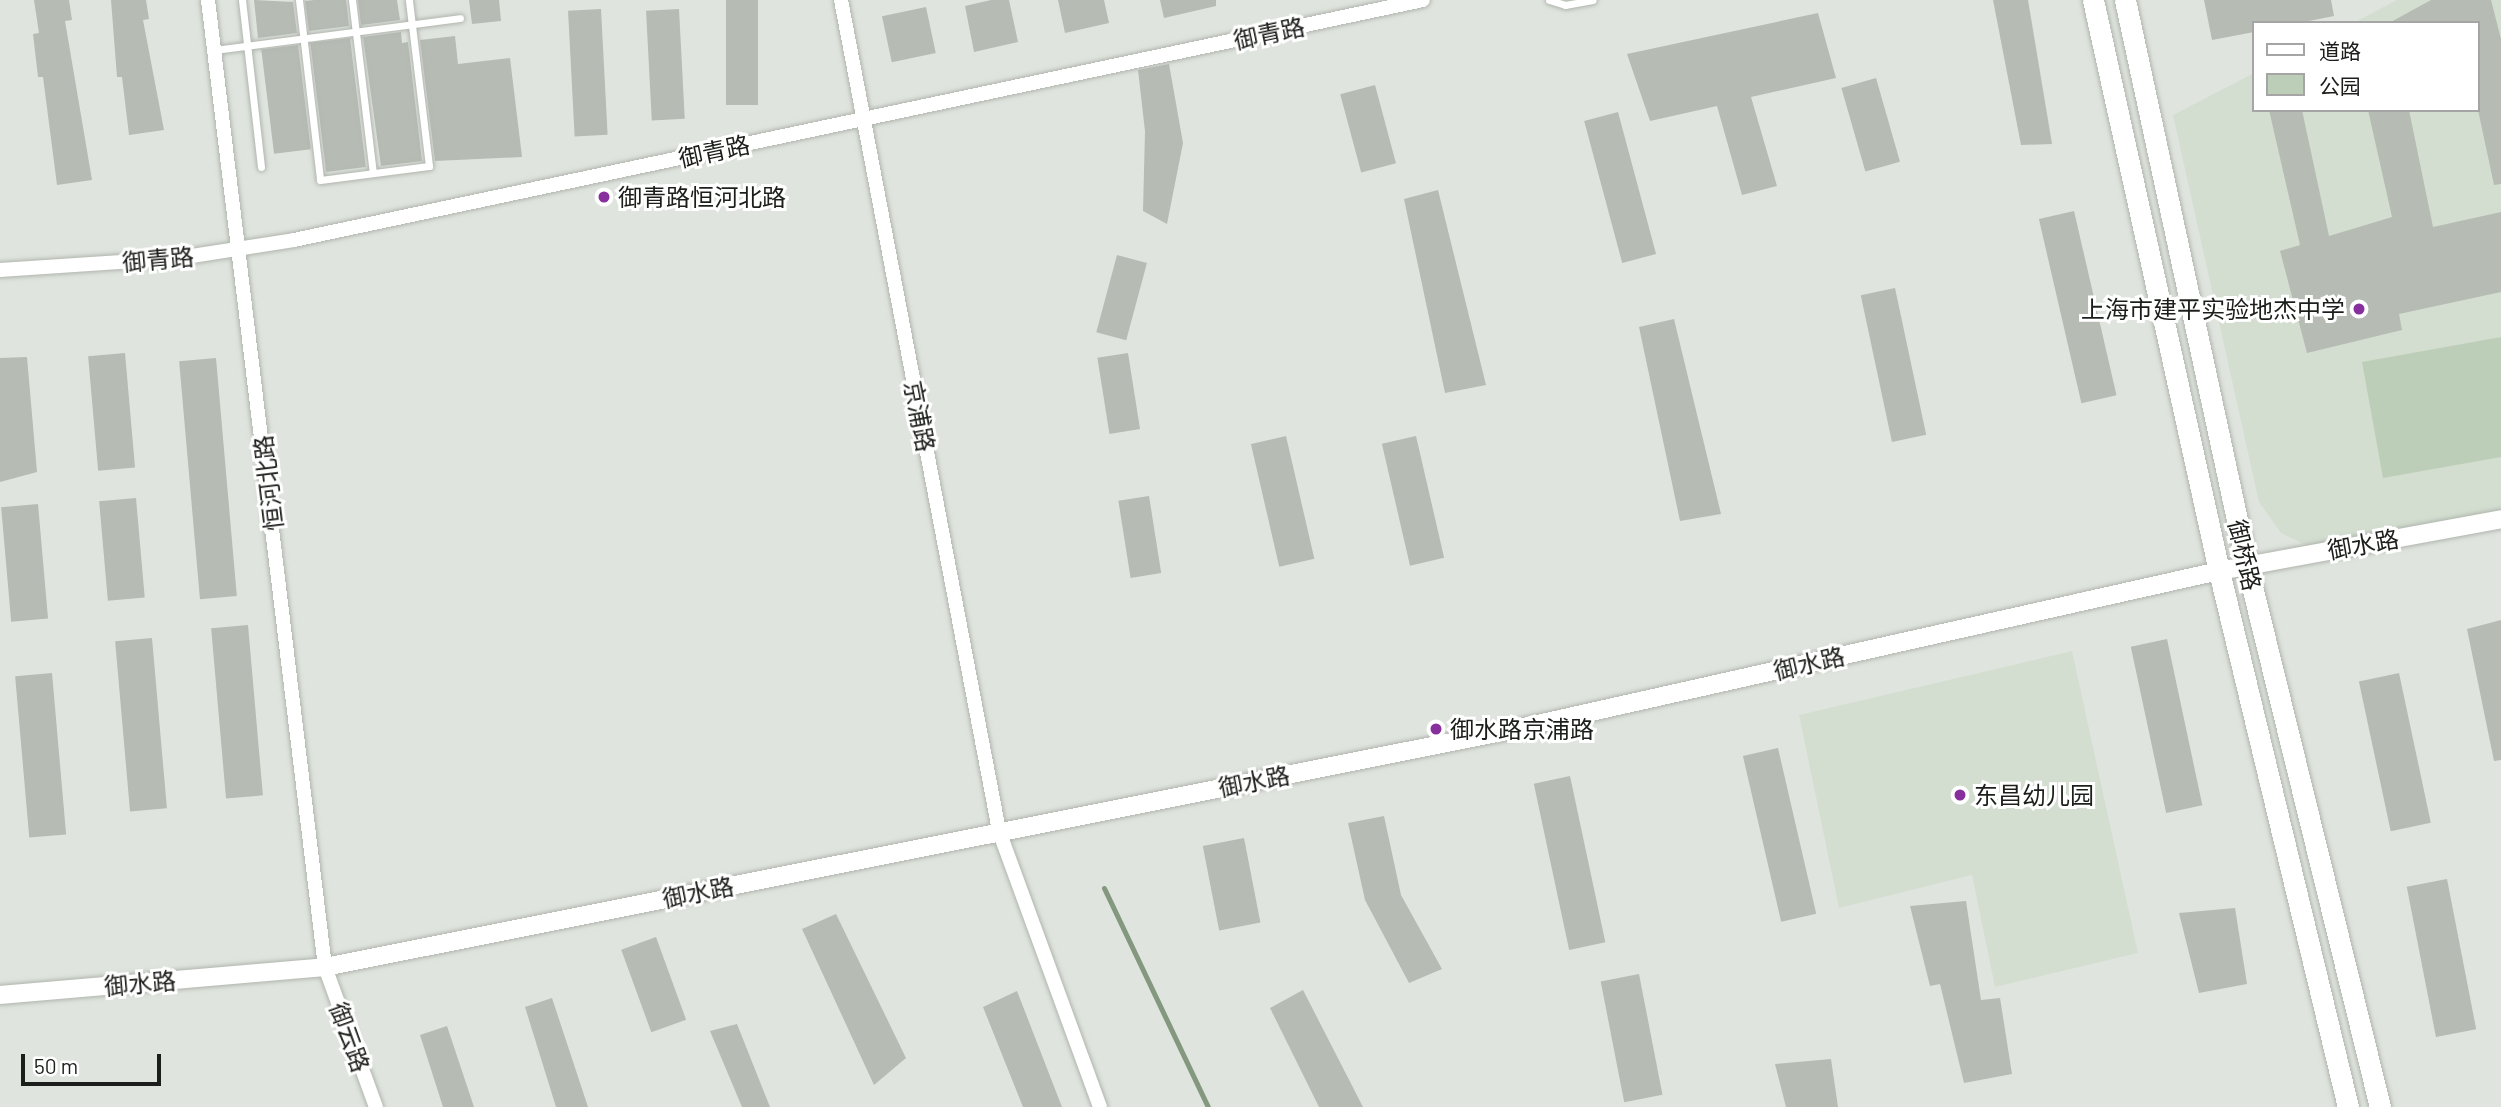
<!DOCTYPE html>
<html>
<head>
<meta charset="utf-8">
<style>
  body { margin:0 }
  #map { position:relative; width:2501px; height:1107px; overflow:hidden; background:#dfe5de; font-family:Barlow,"Noto Sans SC",sans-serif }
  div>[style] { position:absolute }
  .built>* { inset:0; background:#d3ded0 }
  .green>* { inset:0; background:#bdceb8 }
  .stream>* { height:5px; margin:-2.5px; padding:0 2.5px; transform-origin:2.5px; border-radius:2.5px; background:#84977f }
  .building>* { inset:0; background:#b6bbb4; transform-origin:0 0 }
  .roads { filter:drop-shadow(0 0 2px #b0b5ae) drop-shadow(0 0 2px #b0b5ae) }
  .service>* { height:7px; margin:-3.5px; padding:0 3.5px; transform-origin:3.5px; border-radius:3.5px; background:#fff }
  .minor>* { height:14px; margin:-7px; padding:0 7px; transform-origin:7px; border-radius:7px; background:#fff }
  .tertiary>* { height:18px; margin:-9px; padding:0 9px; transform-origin:9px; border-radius:9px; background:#fff }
  .secondary>* { height:21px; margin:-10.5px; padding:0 10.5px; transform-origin:10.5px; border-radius:10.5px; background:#fff }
  .dots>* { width:19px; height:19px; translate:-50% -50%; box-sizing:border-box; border:4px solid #fff; border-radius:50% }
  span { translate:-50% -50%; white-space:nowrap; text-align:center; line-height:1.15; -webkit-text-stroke:6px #fff; paint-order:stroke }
  .street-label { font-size:24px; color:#1c1e1b }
  .poi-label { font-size:24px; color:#1c1e1b }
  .left { translate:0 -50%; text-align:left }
  .right { translate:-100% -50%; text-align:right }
  .legend { position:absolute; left:2252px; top:21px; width:228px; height:91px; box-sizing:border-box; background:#fff; border:2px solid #a4a5a4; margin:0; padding:9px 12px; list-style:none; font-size:21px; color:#1c1e1b }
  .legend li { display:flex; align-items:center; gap:14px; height:35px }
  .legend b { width:35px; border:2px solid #a4a5a4 }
  .scale { position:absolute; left:21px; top:1054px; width:140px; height:32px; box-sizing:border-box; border:4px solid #1c1e1b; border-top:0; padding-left:9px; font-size:21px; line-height:24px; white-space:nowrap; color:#1c1e1b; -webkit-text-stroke:5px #fff; paint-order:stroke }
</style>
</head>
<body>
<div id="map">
  <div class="built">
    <i style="clip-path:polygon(2397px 0,2501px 0,2501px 512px,2312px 548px,2281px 533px,2259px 502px,2173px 115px,2254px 73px,2254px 110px,2478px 110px,2478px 23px,2353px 23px)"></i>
    <i style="clip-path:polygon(2072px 651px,2138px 953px,1995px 987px,1972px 875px,1839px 908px,1799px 715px)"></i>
  </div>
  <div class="green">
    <i style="clip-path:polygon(2501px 337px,2501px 457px,2383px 478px,2362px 362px)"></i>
  </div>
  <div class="stream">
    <i style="left:1104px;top:888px;width:242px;rotate:64.6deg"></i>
  </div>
  <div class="building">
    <i style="clip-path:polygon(34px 0,69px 0,72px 20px,65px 21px,92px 180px,57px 185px,43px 77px,38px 77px,33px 34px,39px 33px)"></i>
    <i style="clip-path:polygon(111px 0,146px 0,149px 19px,143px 20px,164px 130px,129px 135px,122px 77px,117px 77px)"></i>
    <i style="clip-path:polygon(254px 0,293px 2px,297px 33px,258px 38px)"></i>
    <i style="clip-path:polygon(314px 0,346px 0,349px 26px,309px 31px,305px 1px)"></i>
    <i style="clip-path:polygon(358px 0,397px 0,400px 20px,361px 25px)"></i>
    <i style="clip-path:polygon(469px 0,499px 0,501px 21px,472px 24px)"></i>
    <i style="left:726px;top:0;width:32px;height:105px"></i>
    <i style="clip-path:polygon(991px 0,1009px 0,1018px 42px,974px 52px,965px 6px)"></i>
    <i style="clip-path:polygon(1058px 0,1104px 0,1109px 23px,1065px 33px)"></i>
    <i style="clip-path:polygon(1160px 0,1216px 0,1216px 6px,1164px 18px)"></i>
    <i style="clip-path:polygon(1993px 0,2028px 0,2052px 144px,2021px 145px)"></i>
    <i style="clip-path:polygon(2204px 0,2331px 0,2334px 16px,2299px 23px,2254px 23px,2254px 32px,2212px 40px)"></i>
    <i style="clip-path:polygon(2431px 0,2491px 0,2501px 39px,2501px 184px,2494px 185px,2478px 110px,2478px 23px,2389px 23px)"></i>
    <i style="left:926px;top:7px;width:47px;height:45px;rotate:78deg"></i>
    <i style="left:601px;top:9px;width:126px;height:33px;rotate:87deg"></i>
    <i style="left:679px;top:9px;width:110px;height:33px;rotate:87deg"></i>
    <i style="clip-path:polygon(1818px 13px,1836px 78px,1751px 97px,1777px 186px,1742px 195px,1717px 106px,1650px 121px,1627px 54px)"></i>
    <i style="clip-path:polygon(401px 32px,402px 43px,408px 42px,422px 161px,381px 166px,363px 37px)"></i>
    <i style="clip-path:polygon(455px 36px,458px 64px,510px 58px,522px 157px,435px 161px,420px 40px)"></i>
    <i style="left:350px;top:38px;width:130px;height:40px;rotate:83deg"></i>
    <i style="left:298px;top:45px;width:105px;height:37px;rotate:83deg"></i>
    <i style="clip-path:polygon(1169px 64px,1183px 143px,1167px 224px,1143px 211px,1145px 131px,1138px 70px)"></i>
    <i style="left:1876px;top:78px;width:87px;height:36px;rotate:74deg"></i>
    <i style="left:1375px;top:85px;width:81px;height:36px;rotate:75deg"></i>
    <i style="clip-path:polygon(2269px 110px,2302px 110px,2329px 236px,2392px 217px,2368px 110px,2409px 110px,2433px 227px,2501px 212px,2501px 292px,2399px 314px,2402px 330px,2307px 353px,2280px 251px,2300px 245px)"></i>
    <i style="left:1618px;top:112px;width:147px;height:35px;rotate:75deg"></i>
    <i style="clip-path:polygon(1438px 190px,1486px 385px,1445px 393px,1404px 199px)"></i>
    <i style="left:2074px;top:211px;width:189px;height:36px;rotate:77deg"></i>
    <i style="left:1117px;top:255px;width:31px;height:80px;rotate:15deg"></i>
    <i style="left:1895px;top:288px;width:150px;height:35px;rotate:78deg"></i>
    <i style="clip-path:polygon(1674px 319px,1721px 514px,1680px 521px,1639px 327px)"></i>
    <i style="left:125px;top:353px;width:115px;height:37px;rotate:85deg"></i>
    <i style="left:1128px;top:353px;width:77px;height:31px;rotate:81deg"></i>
    <i style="clip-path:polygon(27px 357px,37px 472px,0 482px,0 358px)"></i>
    <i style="left:216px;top:358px;width:239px;height:37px;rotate:85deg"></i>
    <i style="left:1286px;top:436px;width:126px;height:36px;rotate:77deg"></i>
    <i style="left:1416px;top:436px;width:125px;height:35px;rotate:77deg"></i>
    <i style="left:1149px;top:496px;width:78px;height:31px;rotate:81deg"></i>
    <i style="left:136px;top:498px;width:100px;height:37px;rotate:85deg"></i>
    <i style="left:38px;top:504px;width:115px;height:37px;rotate:85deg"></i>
    <i style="clip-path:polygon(2501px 620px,2501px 760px,2494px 761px,2467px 629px)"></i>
    <i style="left:248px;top:625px;width:171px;height:37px;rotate:85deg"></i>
    <i style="left:152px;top:638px;width:171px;height:37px;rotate:85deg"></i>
    <i style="left:2167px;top:639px;width:170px;height:37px;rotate:78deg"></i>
    <i style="left:52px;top:673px;width:162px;height:37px;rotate:85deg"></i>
    <i style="left:2399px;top:673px;width:153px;height:41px;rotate:78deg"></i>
    <i style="left:1778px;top:748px;width:170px;height:36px;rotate:77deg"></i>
    <i style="left:1570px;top:776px;width:170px;height:37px;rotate:78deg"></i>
    <i style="clip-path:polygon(1384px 816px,1401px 895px,1442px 969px,1409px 983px,1365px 900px,1348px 823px)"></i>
    <i style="left:1244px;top:838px;width:86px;height:42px;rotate:79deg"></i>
    <i style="left:2447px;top:879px;width:153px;height:41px;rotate:79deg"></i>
    <i style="clip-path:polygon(1966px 901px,1981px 1000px,2000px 998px,2012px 1074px,1964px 1083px,1940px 984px,1930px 986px,1910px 906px)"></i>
    <i style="clip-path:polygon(2235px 908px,2247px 984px,2199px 993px,2179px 913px)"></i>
    <i style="clip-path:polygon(836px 914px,906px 1058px,874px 1085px,802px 929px)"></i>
    <i style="left:656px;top:937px;width:88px;height:37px;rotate:70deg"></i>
    <i style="left:1639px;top:974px;width:123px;height:39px;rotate:79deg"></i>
    <i style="clip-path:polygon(1303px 990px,1363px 1107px,1319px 1107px,1270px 1008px)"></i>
    <i style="clip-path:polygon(1017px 991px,1062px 1107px,1023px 1107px,983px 1007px)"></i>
    <i style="clip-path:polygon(552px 998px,588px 1107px,556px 1107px,525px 1007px)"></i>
    <i style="clip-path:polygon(737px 1024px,770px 1107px,742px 1107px,710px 1031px)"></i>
    <i style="clip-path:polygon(447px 1026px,474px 1107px,443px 1107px,420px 1035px)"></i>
    <i style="clip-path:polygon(1831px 1059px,1838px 1107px,1786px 1107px,1775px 1064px)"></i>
  </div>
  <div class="roads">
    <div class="service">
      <i style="left:242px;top:0;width:168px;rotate:83.5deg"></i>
      <i style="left:299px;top:0;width:181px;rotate:83.3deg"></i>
      <i style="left:320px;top:180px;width:110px;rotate:-7.3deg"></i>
      <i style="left:429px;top:166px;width:167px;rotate:-96.9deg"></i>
      <i style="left:352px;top:0;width:174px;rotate:83.1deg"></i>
      <i style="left:1549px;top:0;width:17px;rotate:17deg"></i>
      <i style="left:1565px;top:5px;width:28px;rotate:-10deg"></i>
      <i style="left:214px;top:50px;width:248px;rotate:-7.4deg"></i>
    </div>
    <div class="minor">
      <i style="left:208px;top:0;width:974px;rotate:83.1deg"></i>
      <i style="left:325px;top:967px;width:149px;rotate:70deg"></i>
      <i style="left:841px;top:0;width:846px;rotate:79.23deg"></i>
      <i style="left:999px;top:831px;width:294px;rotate:69.9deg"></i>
      <i style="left:0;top:270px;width:179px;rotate:-3.8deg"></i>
      <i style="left:179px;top:258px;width:116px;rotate:-8.9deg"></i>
      <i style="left:294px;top:240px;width:1154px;rotate:-12deg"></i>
    </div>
    <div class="tertiary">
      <i style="left:0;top:995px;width:326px;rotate:-4.9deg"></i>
      <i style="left:325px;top:967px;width:1200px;rotate:-11.29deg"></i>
      <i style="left:1502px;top:732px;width:735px;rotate:-12.66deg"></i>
      <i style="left:2219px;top:571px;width:287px;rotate:-10.4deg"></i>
    </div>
    <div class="secondary">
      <i style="left:2093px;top:0;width:585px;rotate:77.56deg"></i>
      <i style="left:2219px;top:571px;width:551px;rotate:76.47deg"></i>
      <i style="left:2125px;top:0;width:579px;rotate:77.84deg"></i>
      <i style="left:2247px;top:566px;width:557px;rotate:76.19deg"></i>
    </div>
  </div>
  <div class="dots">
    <i style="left:604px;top:197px;background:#862f9d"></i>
    <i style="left:2359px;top:309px;background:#862f9d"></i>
    <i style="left:1436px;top:729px;background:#862f9d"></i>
    <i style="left:1960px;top:795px;background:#862f9d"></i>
  </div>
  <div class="street-label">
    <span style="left:1269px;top:33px;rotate:-12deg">御青路</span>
    <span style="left:714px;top:151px;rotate:-12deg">御青路</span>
    <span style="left:158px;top:259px;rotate:-5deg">御青路</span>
    <span style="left:920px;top:416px;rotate:79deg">京浦路</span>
    <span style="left:268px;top:483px;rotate:-97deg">恒河北路</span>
    <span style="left:2363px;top:544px;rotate:-10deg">御水路</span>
    <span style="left:2245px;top:555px;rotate:77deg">御桥路</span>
    <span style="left:1809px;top:663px;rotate:-13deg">御水路</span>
    <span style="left:1254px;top:781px;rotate:-11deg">御水路</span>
    <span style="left:698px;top:892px;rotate:-11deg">御水路</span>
    <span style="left:140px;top:983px;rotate:-5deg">御水路</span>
    <span style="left:350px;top:1037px;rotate:70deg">御云路</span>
  </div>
  <div class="poi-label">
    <span class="left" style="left:618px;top:197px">御青路恒河北路</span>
    <span class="right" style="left:2345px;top:309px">上海市建平实验地杰中学</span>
    <span class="left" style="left:1450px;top:729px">御水路京浦路</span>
    <span class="left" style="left:1974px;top:795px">东昌幼儿园</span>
  </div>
  <ul class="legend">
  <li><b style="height:9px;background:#fff"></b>道路</li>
  <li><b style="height:19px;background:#bdceb8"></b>公园</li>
  </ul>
  <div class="scale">50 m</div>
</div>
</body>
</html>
